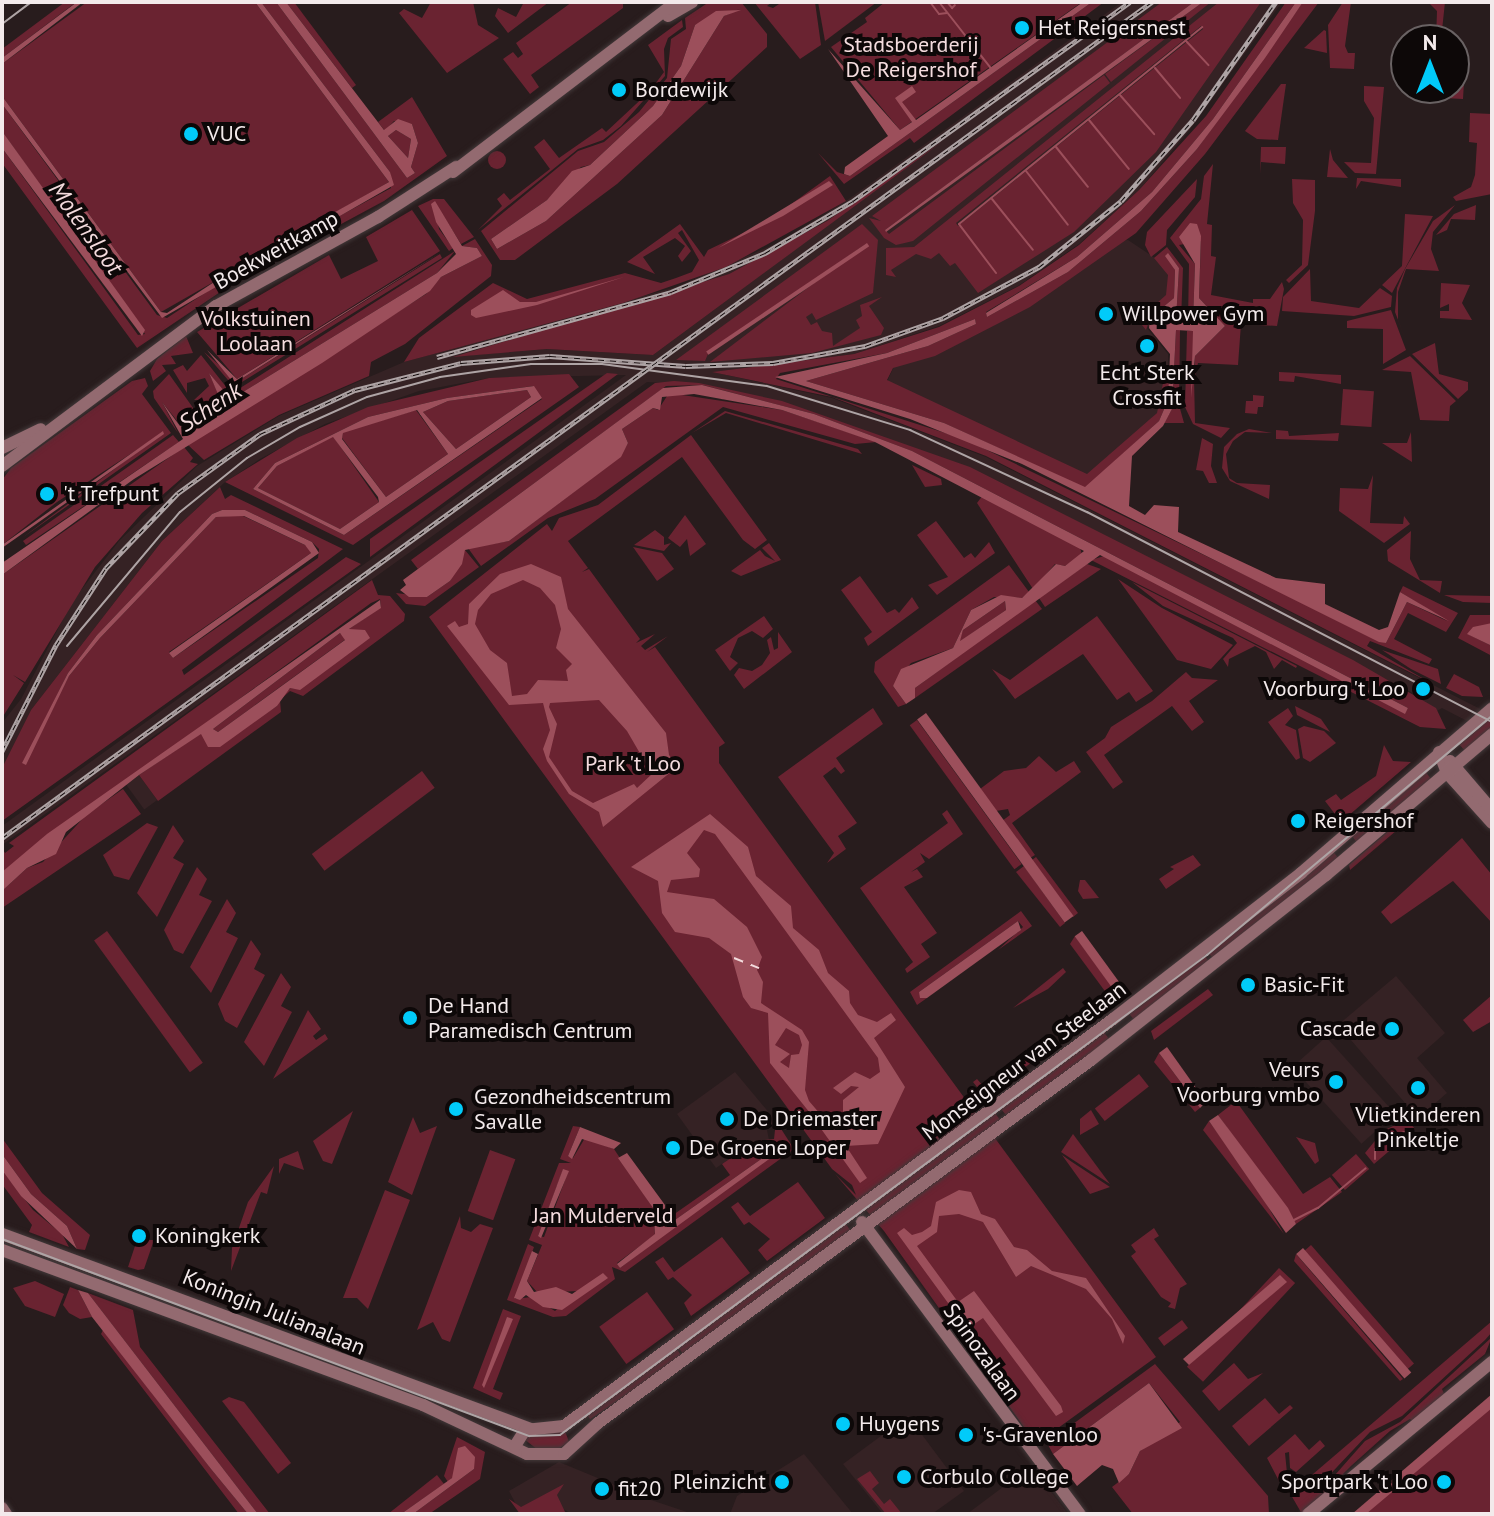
<!DOCTYPE html>
<html>
<head>
<meta charset="utf-8">
<style>
  body { margin:0 }
  #map { position:relative; width:1494px; height:1516px; overflow:hidden; background:#281c1d; font-family:"PT Sans",sans-serif }
  div>[style] { position:absolute }
  .built>* { inset:0; background:#352224; transform-origin:0 0 }
  .green>* { inset:0; background:#6a2331; transform-origin:0 0 }
  .round { border-radius:50% }
  .water>* { inset:0; background:#9c4f5b; transform-origin:0 0 }
  .stream>* { height:2px; margin:-1px; padding:0 1px; transform-origin:1px; border-radius:1px; background:#9c4f5b }
  .ferry>* { height:2px; margin-top:-1px; transform-origin:0; background:repeating-linear-gradient(90deg,#f3dbdd 0 10px,transparent 0 18px) }
  .roads { filter:drop-shadow(0 0 2px #423839) drop-shadow(0 0 2px #423839) }
  .secondary>* { height:12px; margin:-6px; padding:0 6px; transform-origin:6px; border-radius:6px; background:#936a70 }
  .tram>* { height:2px; margin:-1px; padding:0 1px; transform-origin:1px; border-radius:1px; background:#aea4a5 }
  .rail>* { height:5px; margin-top:-2.5px; transform-origin:0; background:repeating-linear-gradient(90deg,#0d0808 0 6px,#aea4a5 0 12px); box-sizing:border-box; border-block:2px solid #aea4a5 }
  .dots>* { width:22px; height:22px; translate:-50% -50%; box-sizing:border-box; border:4px solid #0d0808; border-radius:50% }
  span { translate:-50% -50%; white-space:nowrap; text-align:center; line-height:1.15; -webkit-text-stroke:8px #0d0808; paint-order:stroke }
  .poi-label { font-size:22px; color:#f3eaeb }
  .left { translate:0 -50%; text-align:left }
  .right { translate:-100% -50%; text-align:right }
  .park-label { font-size:22px; color:#f4dcde }
  .street-label { font-size:22px; color:#f3eaeb }
  .water-label { font-size:24px; color:#f3dbdd; font-style:italic }
  .frame { position:absolute; inset:0; border:4px solid #f3eaeb; pointer-events:none }
  .north { position:absolute; left:1390px; top:24px; width:80px; height:80px; box-sizing:border-box; background:#0d0808; border:2px solid #696263; border-radius:50%; rotate:0deg; font-size:22px; font-weight:700; line-height:32px; text-align:center; color:#f3eaeb }
  .north::after { content:''; display:block; margin:auto; width:28px; height:36px; background:#01cbf9; clip-path:polygon(50% 0,100% 100%,50% 72%,0 100%) }
</style>
</head>
<body>
<div id="map">
  <div class="built">
    <i style="clip-path:polygon(evenodd,1122px 2px,1282px 2px,1188px 132px,1139px 190px,1079px 244px,1018px 286px,939px 326px,854px 354px,713px 372px,832px 398px,986px 457px,1492px 715px,1492px 734px,1442px 708px,1437px 711px,1411px 692px,1072px 520px,809px 411px,683px 384px,647px 382px,2px 845px,2px 826px,626px 375px,489px 378px,419px 391px,325px 424px,260px 459px,224px 483px,162px 541px,31px 710px,2px 768px,2px 723px,21px 699px,72px 602px,119px 541px,197px 466px,279px 416px,404px 362px,676px 287px,775px 244px,846px 201px,1122px 2px,901px 171px,653px 355px,547px 349px,461px 356px,729px 274px,827px 221px,901px 171px)"></i>
    <i style="clip-path:polygon(1128px 240px,1173px 270px,1173px 302px,1147px 328px,1168px 354px,1169px 401px,1081px 488px,881px 395px,896px 362px,1115px 241px)"></i>
    <i style="left:139px;top:775px;width:31px;height:16px;rotate:54deg"></i>
    <i style="clip-path:polygon(1396px 976px,1445px 1033px,1417px 1058px,1447px 1093px,1418px 1118px,1338px 1025px)"></i>
    <i style="left:1326px;top:1037px;width:103px;height:45px;rotate:48deg"></i>
    <i style="clip-path:polygon(735px 1072px,776px 1121px,767px 1130px,769px 1140px,756px 1141px,716px 1168px,677px 1114px)"></i>
    <i style="clip-path:polygon(908px 1416px,964px 1491px,932px 1514px,883px 1514px,843px 1464px)"></i>
    <i style="clip-path:polygon(804px 1454px,853px 1514px,730px 1514px,737px 1496px)"></i>
    <i style="clip-path:polygon(559px 1462px,651px 1500px,693px 1514px,572px 1514px,545px 1499px,520px 1512px,509px 1491px)"></i>
    <i style="clip-path:polygon(1031px 1466px,1068px 1514px,967px 1514px)"></i>
  </div>
  <div class="green">
    <i style="clip-path:polygon(65px 2px,75px 3px,2px 58px,2px 49px)"></i>
    <i style="clip-path:polygon(87px 2px,255px 2px,389px 182px,161px 312px,2px 96px,2px 64px)"></i>
    <i style="clip-path:polygon(261px 2px,276px 2px,407px 178px,415px 173px,411px 167px,418px 143px,412px 124px,394px 121px,385px 131px,378px 122px,412px 97px,447px 156px,384px 201px,241px 278px,137px 348px,2px 163px,2px 148px,138px 335px,145px 334px,2px 131px,2px 104px,157px 315px,167px 318px,237px 272px,391px 188px,390px 172px)"></i>
    <i style="clip-path:polygon(286px 2px,294px 2px,356px 85px,352px 88px)"></i>
    <i style="clip-path:polygon(431px 2px,473px 2px,478px 25px,499px 38px,447px 73px,399px 13px,404px 9px,422px 18px)"></i>
    <i style="clip-path:polygon(524px 2px,549px 2px,508px 33px,495px 16px,498px 8px,516px 17px)"></i>
    <i style="clip-path:polygon(572px 2px,623px 2px,623px 8px,531px 75px,539px 87px,530px 94px,503px 59px,513px 52px,518px 58px,523px 54px,516px 43px)"></i>
    <i style="clip-path:polygon(evenodd,709px 2px,741px 2px,767px 34px,767px 47px,617px 184px,515px 260px,500px 260px,481px 231px,578px 151px,604px 142px,639px 112px,667px 78px,671px 39px,686px 29px,685px 18px,709px 2px,740px 9px,724px 16px,662px 115px,546px 221px,497px 249px,491px 239px,547px 200px,581px 167px,590px 165px,653px 106px,681px 66px,695px 25px,740px 9px)"></i>
    <i style="clip-path:polygon(754px 2px,772px 2px,767px 6px,773px 8px,782px 2px,815px 2px,821px 45px,800px 59px)"></i>
    <i style="clip-path:polygon(818px 2px,877px 2px,825px 41px)"></i>
    <i style="clip-path:polygon(885px 2px,1082px 2px,900px 130px,831px 47px,867px 22px,865px 18px)"></i>
    <i style="clip-path:polygon(1092px 2px,1104px 2px,914px 143px,910px 138px,844px 184px,818px 153px,837px 172px,850px 176px)"></i>
    <i style="clip-path:polygon(1162px 2px,1194px 2px,885px 230px,889px 234px,1104px 75px,1110px 83px,913px 241px,896px 245px,884px 238px,869px 218px,881px 221px,872px 216px)"></i>
    <i style="clip-path:polygon(1203px 2px,1211px 2px,1111px 82px,1105px 74px)"></i>
    <i style="clip-path:polygon(evenodd,1219px 2px,1261px 2px,1156px 152px,1074px 232px,978px 293px,955px 263px,950px 266px,939px 253px,931px 259px,916px 254px,891px 270px,896px 277px,886px 275px,886px 248px,914px 247px,1219px 2px,1201px 26px,1203px 29px,958px 226px,956px 223px,1201px 26px)"></i>
    <i style="clip-path:polygon(1286px 2px,1296px 2px,1213px 119px,1152px 192px,1077px 257px,986px 312px,987px 317px,1068px 272px,1141px 211px,1197px 149px,1303px 2px,1319px 2px,1205px 154px,1136px 233px,1030px 307px,935px 356px,893px 368px,887px 380px,1087px 474px,1157px 413px,1165px 373px,1170px 373px,1168px 400px,1159px 421px,1085px 488px,944px 423px,806px 381px,928px 346px,976px 324px,975px 319px,887px 353px,780px 373px,776px 379px,964px 439px,1386px 643px,1407px 602px,1447px 621px,1400px 592px,1403px 586px,1458px 613px,1446px 632px,1408px 613px,1394px 639px,1432px 659px,1429px 664px,1370px 641px,1367px 646px,1429px 682px,986px 456px,832px 397px,712px 372px,854px 354px,939px 327px,1019px 286px,1079px 245px,1139px 190px,1206px 116px)"></i>
    <i style="clip-path:polygon(1343px 2px,1351px 2px,1345px 46px,1348px 53px,1355px 53px,1354px 69px,1330px 68px,1328px 25px)"></i>
    <i style="clip-path:polygon(1428px 2px,1445px 2px,1441px 40px,1436px 40px,1437px 11px)"></i>
    <i style="clip-path:polygon(682px 20px,683px 27px,668px 38px,664px 49px,665px 76px,621px 126px,603px 140px,578px 149px,478px 230px,502px 206px,497px 199px,504px 193px,510px 200px,550px 169px,534px 147px,544px 139px,559px 158px,602px 128px,606px 132px,650px 91px,664px 72px,648px 45px)"></i>
    <i style="clip-path:polygon(1326px 31px,1327px 53px,1304px 48px,1324px 30px)"></i>
    <i style="clip-path:polygon(1454px 81px,1464px 82px,1463px 99px,1424px 97px,1424px 88px,1454px 88px)"></i>
    <i style="clip-path:polygon(1281px 84px,1286px 84px,1278px 140px,1257px 139px,1245px 131px)"></i>
    <i style="clip-path:polygon(1364px 86px,1384px 87px,1376px 174px,1355px 173px,1344px 162px,1371px 163px,1374px 118px,1364px 101px)"></i>
    <i style="clip-path:polygon(1470px 113px,1492px 114px,1492px 194px,1456px 201px,1453px 197px,1471px 187px,1475px 175px,1477px 143px,1469px 142px)"></i>
    <i style="clip-path:polygon(396px 130px,411px 139px,408px 158px,388px 136px)"></i>
    <i style="clip-path:polygon(943px 141px,653px 355px,547px 349px,453px 357px,729px 274px,827px 221px)"></i>
    <i style="clip-path:polygon(1261px 147px,1286px 147px,1285px 164px,1261px 162px,1260px 174px)"></i>
    <i style="clip-path:polygon(1330px 149px,1333px 160px,1348px 178px,1327px 177px)"></i>
    <i class="round" style="left:488px;top:151px;width:18px;height:18px"></i>
    <i style="clip-path:polygon(1213px 164px,1207px 224px,1212px 225px,1211px 256px,1216px 257px,1211px 295px,1253px 303px,1253px 299px,1270px 299px,1282px 282px,1284px 289px,1277px 326px,1241px 324px,1238px 365px,1198px 363px,1194px 381px,1195px 356px,1225px 326px,1199px 298px,1201px 241px,1179px 245px,1195px 264px,1193px 321px,1188px 321px,1189px 264px,1170px 238px,1201px 199px,1204px 176px)"></i>
    <i style="clip-path:polygon(830px 176px,846px 201px,726px 267px,623px 303px,404px 362px,419px 338px,493px 283px,527px 299px,625px 273px,661px 283px,676px 278px,692px 272px,699px 260px,682px 230px,678px 233px,691px 251px,682px 262px,678px 256px,685px 246px,675px 238px,643px 257px,655px 274px,627px 262px,680px 224px,704px 257px,708px 250px,768px 221px)"></i>
    <i style="clip-path:polygon(1357px 178px,1401px 179px,1401px 187px,1361px 181px,1356px 189px)"></i>
    <i style="clip-path:polygon(1197px 179px,1195px 197px,1167px 230px,1166px 245px,1151px 257px,1145px 245px,1147px 232px)"></i>
    <i style="clip-path:polygon(1292px 179px,1315px 180px,1315px 211px,1308px 265px,1289px 283px,1286px 280px,1302px 265px,1303px 220px,1293px 203px)"></i>
    <i style="clip-path:polygon(433px 199px,444px 199px,474px 237px,461px 244px,434px 201px,439px 229px,453px 248px,449px 251px,418px 206px)"></i>
    <i style="clip-path:polygon(1455px 205px,1433px 232px,1431px 249px,1439px 271px,1406px 269px,1398px 292px,1398px 320px,1410px 351px,1395px 312px,1397px 288px,1405px 269px,1433px 221px)"></i>
    <i style="clip-path:polygon(1476px 205px,1475px 220px,1451px 219px,1447px 230px,1436px 235px,1454px 214px)"></i>
    <i style="clip-path:polygon(412px 210px,440px 251px,237px 379px,197px 332px,329px 255px,341px 279px,378px 261px,366px 237px)"></i>
    <i style="clip-path:polygon(1405px 214px,1433px 216px,1392px 293px,1382px 285px,1402px 266px)"></i>
    <i style="clip-path:polygon(862px 224px,878px 240px,873px 293px,816px 320px,812px 313px,806px 317px,811px 325px,817px 322px,822px 331px,832px 333px,833px 346px,860px 328px,856px 320px,862px 316px,860px 305px,882px 297px,869px 306px,884px 328px,881px 335px,812px 353px,710px 362px,867px 243px,708px 354px,705px 361px,676px 360px)"></i>
    <i style="clip-path:polygon(475px 239px,492px 265px,491px 276px,405px 344px,371px 362px,369px 376px,279px 415px,204px 460px,188px 445px,426px 294px,441px 277px,482px 256px,477px 248px,462px 246px)"></i>
    <i style="clip-path:polygon(1167px 247px,1183px 268px,1181px 321px,1176px 320px,1179px 268px,1168px 254px,1175px 270px,1174px 298px,1150px 318px,1146px 330px,1138px 320px,1166px 295px,1168px 275px,1154px 258px)"></i>
    <i style="clip-path:polygon(455px 251px,437px 273px,238px 395px,230px 399px,209px 373px,223px 404px,209px 419px,201px 400px,194px 400px,209px 386px,205px 378px,187px 383px,187px 393px,173px 370px,183px 365px,187px 371px,201px 355px,227px 388px,237px 390px)"></i>
    <i style="clip-path:polygon(440px 254px,442px 258px,234px 387px,204px 352px,238px 381px)"></i>
    <i style="clip-path:polygon(1310px 269px,1311px 301px,1359px 308px,1380px 288px,1392px 296px,1391px 307px,1354px 316px,1282px 311px,1283px 297px)"></i>
    <i style="clip-path:polygon(1441px 283px,1470px 285px,1462px 303px,1472px 320px,1440px 318px,1440px 311px,1449px 311px,1449px 304px,1440px 308px)"></i>
    <i style="clip-path:polygon(1391px 310px,1406px 350px,1383px 364px,1383px 329px,1347px 328px,1347px 321px)"></i>
    <i style="clip-path:polygon(1176px 330px,1180px 330px,1179px 405px,1184px 423px,1164px 423px,1172px 409px)"></i>
    <i style="clip-path:polygon(1187px 331px,1193px 331px,1195px 423px,1230px 428px,1221px 438px,1193px 424px,1185px 407px)"></i>
    <i style="clip-path:polygon(186px 336px,193px 353px,171px 356px,176px 364px,162px 365px,166px 371px,153px 381px,150px 371px,157px 359px)"></i>
    <i style="clip-path:polygon(1435px 343px,1439px 374px,1468px 382px,1468px 390px,1458px 399px,1412px 354px)"></i>
    <i style="clip-path:polygon(1410px 356px,1456px 401px,1450px 406px,1449px 421px,1420px 420px,1411px 372px,1382px 370px)"></i>
    <i style="clip-path:polygon(1279px 372px,1341px 375px,1341px 384px,1295px 376px,1294px 382px,1279px 381px)"></i>
    <i style="clip-path:polygon(607px 373px,618px 374px,370px 557px,370px 539px)"></i>
    <i style="clip-path:polygon(169px 374px,196px 412px,202px 425px,183px 428px,162px 402px,178px 433px,154px 398px,153px 391px)"></i>
    <i style="clip-path:polygon(evenodd,569px 374px,579px 387px,353px 545px,225px 482px,297px 438px,368px 407px,489px 378px,569px 374px,533px 386px,542px 399px,344px 535px,253px 489px,275px 463px,368px 417px,447px 398px,533px 386px)"></i>
    <i style="clip-path:polygon(145px 378px,148px 386px,142px 394px,171px 433px,22px 538px,164px 432px,57px 502px,2px 545px,2px 480px,11px 468px,132px 381px)"></i>
    <i style="clip-path:polygon(674px 381px,699px 383px,782px 401px,970px 467px,1353px 660px,1436px 708px,1446px 729px,1420px 727px,1091px 560px,1104px 556px,1405px 713px,1408px 708px,912px 451px,814px 414px,703px 385px,666px 386px,418px 569px,411px 560px,655px 383px)"></i>
    <i style="left:1343px;top:389px;width:31px;height:36px;rotate:4deg"></i>
    <i style="clip-path:polygon(527px 390px,531px 397px,456px 449px,423px 412px,448px 401px)"></i>
    <i style="clip-path:polygon(669px 393px,782px 410px,877px 442px,855px 444px,723px 407px,595px 499px,548px 518px,481px 566px,468px 548px,509px 541px,620px 457px,628px 443px,622px 429px,653px 408px,658px 410px)"></i>
    <i style="clip-path:polygon(1253px 395px,1264px 396px,1263px 407px,1258px 407px,1257px 414px,1245px 413px,1246px 401px,1253px 401px)"></i>
    <i style="clip-path:polygon(416px 410px,448px 454px,386px 497px,342px 438px,343px 432px)"></i>
    <i style="clip-path:polygon(725px 411px,858px 449px,862px 454px,726px 413px,692px 433px)"></i>
    <i style="clip-path:polygon(1249px 429px,1272px 433px,1245px 432px,1233px 441px,1226px 454px,1229px 478px,1237px 483px,1270px 485px,1269px 499px,1230px 481px,1222px 468px,1224px 447px,1237px 434px)"></i>
    <i style="clip-path:polygon(1276px 430px,1288px 431px,1289px 436px,1339px 433px,1338px 441px,1276px 439px)"></i>
    <i style="clip-path:polygon(1411px 432px,1412px 462px,1382px 443px,1407px 443px)"></i>
    <i style="clip-path:polygon(173px 435px,179px 442px,26px 545px,23px 541px)"></i>
    <i style="clip-path:polygon(691px 435px,767px 540px,755px 549px,743px 540px,682px 457px,568px 541px,588px 568px,582px 572px,589px 569px,640px 639px,636px 643px,655px 634px,641px 646px,645px 650px,668px 636px,647px 652px,655px 647px,725px 743px,719px 747px,719px 763px,974px 1111px,982px 1121px,994px 1112px,1001px 1121px,989px 1130px,1156px 1357px,1036px 1444px,884px 1231px,835px 1174px,856px 1195px,852px 1185px,832px 1169px,429px 617px,547px 524px,552px 531px,559px 518px,598px 505px)"></i>
    <i style="clip-path:polygon(333px 436px,379px 502px,340px 529px,258px 488px,277px 466px)"></i>
    <i style="clip-path:polygon(1202px 438px,1213px 444px,1211px 466px,1217px 483px,1209px 483px,1203px 471px,1196px 470px)"></i>
    <i style="clip-path:polygon(184px 447px,193px 458px,190px 462px,198px 464px,142px 513px,95px 567px,25px 682px,13px 675px,24px 683px,2px 718px,2px 575px)"></i>
    <i style="clip-path:polygon(912px 465px,941px 479px,942px 485px,925px 487px)"></i>
    <i style="clip-path:polygon(1373px 475px,1370px 523px,1403px 524px,1404px 516px,1410px 524px,1384px 543px,1339px 511px,1340px 488px,1368px 489px)"></i>
    <i style="clip-path:polygon(evenodd,220px 487px,225px 499px,231px 495px,343px 549px,182px 670px,184px 675px,346px 557px,361px 564px,2px 821px,2px 768px,31px 710px,162px 541px,220px 487px,222px 510px,245px 510px,312px 542px,319px 549px,318px 558px,173px 658px,169px 652px,311px 553px,309px 547px,241px 515px,216px 517px,100px 638px,69px 676px,23px 764px,68px 673px,97px 635px,212px 514px,222px 510px)"></i>
    <i style="clip-path:polygon(983px 495px,1080px 547px,1082px 555px,1065px 566px,1055px 564px,1033px 589px,977px 503px)"></i>
    <i style="clip-path:polygon(685px 515px,706px 544px,690px 556px,687px 539px,680px 547px,668px 538px)"></i>
    <i style="clip-path:polygon(936px 521px,964px 558px,971px 553px,975px 558px,989px 542px,995px 553px,937px 595px,928px 585px,948px 577px,917px 535px)"></i>
    <i style="clip-path:polygon(655px 530px,664px 537px,664px 545px,671px 543px,664px 551px,634px 545px)"></i>
    <i style="clip-path:polygon(1411px 531px,1410px 559px,1420px 580px,1442px 581px,1440px 593px,1388px 561px,1387px 550px)"></i>
    <i style="clip-path:polygon(769px 543px,781px 560px,741px 576px,731px 571px,760px 550px,765px 556px,775px 561px,762px 548px)"></i>
    <i style="clip-path:polygon(633px 547px,662px 553px,674px 569px,657px 581px)"></i>
    <i style="clip-path:polygon(465px 550px,479px 567px,425px 606px,406px 604px,396px 593px,427px 597px,450px 581px)"></i>
    <i style="clip-path:polygon(1087px 564px,1101px 569px,1045px 607px,1039px 598px)"></i>
    <i style="clip-path:polygon(1009px 565px,1029px 592px,1022px 598px,994px 597px,971px 610px,953px 648px,911px 663px,893px 686px,906px 704px,898px 707px,874px 672px,875px 662px)"></i>
    <i style="clip-path:polygon(860px 576px,887px 613px,895px 609px,899px 613px,912px 597px,919px 608px,868px 646px,864px 638px,872px 632px,841px 590px)"></i>
    <i style="clip-path:polygon(1118px 579px,1162px 608px,1233px 645px,1211px 669px,1177px 660px)"></i>
    <i style="clip-path:polygon(372px 580px,378px 595px,390px 596px,405px 614px,404px 621px,303px 696px,290px 691px,280px 700px,281px 712px,158px 801px,139px 775px,201px 733px,213px 747px,277px 706px,279px 698px,290px 688px,300px 689px,369px 638px,349px 629px,381px 607px,380px 599px,371px 603px,2px 872px,2px 848px,5px 853px,14px 846px,9px 843px)"></i>
    <i style="clip-path:polygon(1132px 582px,1297px 666px,1296px 668px,1282px 660px,1274px 669px,1266px 652px,1255px 646px,1229px 659px,1228px 667px,1223px 659px,1237px 643px,1233px 638px,1163px 606px)"></i>
    <i style="clip-path:polygon(1444px 595px,1492px 596px,1492px 603px,1463px 602px)"></i>
    <i style="clip-path:polygon(1035px 600px,1042px 609px,915px 698px,915px 688px)"></i>
    <i style="clip-path:polygon(1005px 601px,1006px 610px,959px 642px,963px 630px)"></i>
    <i style="clip-path:polygon(1470px 615px,1492px 615px,1492px 623px,1468px 634px,1492px 646px,1492px 656px,1458px 638px)"></i>
    <i style="clip-path:polygon(764px 616px,773px 629px,763px 638px,752px 631px,738px 638px,730px 657px,738px 663px,730px 671px,715px 650px)"></i>
    <i style="clip-path:polygon(1097px 616px,1153px 691px,1136px 702px,1129px 692px,1117px 700px,1083px 654px,1015px 699px,992px 669px,1010px 680px)"></i>
    <i style="clip-path:polygon(778px 632px,792px 652px,744px 689px,734px 675px,739px 668px,752px 671px,762px 665px,770px 653px,767px 640px,771px 637px,774px 650px,778px 648px)"></i>
    <i style="clip-path:polygon(340px 633px,346px 639px,218px 732px,213px 729px)"></i>
    <i style="clip-path:polygon(1382px 650px,1438px 669px,1441px 684px,1411px 669px)"></i>
    <i style="clip-path:polygon(1186px 672px,1192px 678px,1218px 680px,1189px 701px,1204px 722px,1192px 731px,1172px 706px,1104px 755px,1123px 782px,1113px 789px,1086px 752px,1105px 738px,1111px 727px,1152px 701px)"></i>
    <i style="clip-path:polygon(1454px 674px,1479px 687px,1483px 697px,1462px 696px,1446px 688px)"></i>
    <i style="clip-path:polygon(1295px 706px,1321px 719px,1330px 732px,1297px 715px)"></i>
    <i style="clip-path:polygon(873px 708px,883px 724px,836px 758px,845px 771px,841px 774px,835px 767px,823px 776px,857px 823px,838px 836px,846px 849px,827px 863px,834px 853px,778px 777px)"></i>
    <i style="clip-path:polygon(1288px 708px,1293px 716px,1285px 725px,1296px 730px,1300px 758px,1296px 760px,1268px 722px)"></i>
    <i style="clip-path:polygon(1492px 714px,1492px 730px,1466px 752px,1458px 743px)"></i>
    <i style="left:917px;top:720px;width:178px;height:9px;rotate:54deg"></i>
    <i style="clip-path:polygon(1304px 726px,1324px 731px,1336px 743px,1310px 762px,1303px 758px,1298px 729px)"></i>
    <i style="clip-path:polygon(1384px 745px,1393px 761px,1411px 762px,1341px 822px,1325px 801px,1336px 794px,1341px 800px,1376px 776px)"></i>
    <i style="clip-path:polygon(1039px 756px,1056px 772px,1074px 761px,1081px 772px,1012px 823px,1035px 855px,1030px 858px,1002px 821px,1010px 815px,1008px 809px,996px 811px,980px 789px,1004px 771px,1026px 768px)"></i>
    <i style="left:422px;top:771px;width:21px;height:138px;rotate:53deg"></i>
    <i style="clip-path:polygon(1425px 771px,1431px 779px,1358px 844px,1349px 832px)"></i>
    <i style="clip-path:polygon(123px 789px,141px 814px,2px 908px,2px 891px,27px 868px,43px 862px,86px 815px)"></i>
    <i style="clip-path:polygon(947px 810px,963px 834px,929px 859px,920px 853px,925px 862px,911px 872px,917px 869px,923px 877px,904px 887px,937px 933px,921px 944px,930px 957px,907px 973px,905px 969px,913px 962px,860px 888px,948px 823px,942px 814px)"></i>
    <i style="clip-path:polygon(1407px 815px,1410px 819px,1350px 870px,1349px 865px)"></i>
    <i style="clip-path:polygon(147px 823px,158px 827px,129px 880px,114px 876px,103px 855px)"></i>
    <i style="clip-path:polygon(173px 825px,184px 841px,173px 858px,184px 864px,157px 917px,137px 893px)"></i>
    <i style="clip-path:polygon(1462px 838px,1492px 875px,1492px 923px,1453px 881px,1391px 924px,1381px 912px)"></i>
    <i style="clip-path:polygon(1330px 848px,1340px 860px,1215px 961px,1207px 951px)"></i>
    <i style="clip-path:polygon(1193px 855px,1201px 865px,1166px 889px,1159px 879px,1174px 869px,1170px 867px)"></i>
    <i style="clip-path:polygon(1036px 857px,1078px 913px,1073px 917px,1032px 860px)"></i>
    <i style="clip-path:polygon(1024px 866px,1065px 923px,1060px 927px,1016px 872px)"></i>
    <i style="clip-path:polygon(197px 867px,207px 879px,199px 895px,212px 901px,183px 954px,174px 950px,164px 930px)"></i>
    <i style="clip-path:polygon(1080px 880px,1085px 880px,1099px 898px,1083px 899px,1078px 891px)"></i>
    <i style="clip-path:polygon(227px 899px,236px 913px,226px 932px,238px 938px,211px 993px,190px 967px)"></i>
    <i style="clip-path:polygon(1021px 911px,1032px 926px,998px 950px,1023px 927px,1018px 921px,919px 992px,927px 998px,917px 1005px,910px 992px)"></i>
    <i style="left:107px;top:931px;width:163px;height:16px;rotate:54deg"></i>
    <i style="clip-path:polygon(1075px 936px,1119px 996px,1117px 998px,1110px 998px,1070px 944px)"></i>
    <i style="clip-path:polygon(251px 940px,261px 954px,254px 969px,265px 975px,237px 1028px,225px 1021px,218px 1004px)"></i>
    <i style="left:1203px;top:954px;width:13px;height:95px;rotate:51deg"></i>
    <i style="clip-path:polygon(1063px 968px,1066px 972px,1048px 989px,1013px 1008px)"></i>
    <i style="clip-path:polygon(281px 973px,291px 987px,281px 1006px,292px 1012px,264px 1066px,244px 1042px)"></i>
    <i style="clip-path:polygon(1208px 989px,1213px 995px,1154px 1040px,1151px 1031px)"></i>
    <i style="clip-path:polygon(1492px 995px,1492px 1021px,1473px 1032px,1463px 1020px)"></i>
    <i style="clip-path:polygon(308px 1010px,321px 1029px,313px 1036px,316px 1040px,325px 1034px,328px 1039px,273px 1079px)"></i>
    <i style="clip-path:polygon(1102px 1030px,1110px 1040px,1006px 1115px,1001px 1109px)"></i>
    <i style="clip-path:polygon(1048px 1036px,1055px 1045px,985px 1097px,973px 1082px,977px 1079px,985px 1088px)"></i>
    <i style="clip-path:polygon(1159px 1053px,1200px 1108px,1195px 1112px,1154px 1062px)"></i>
    <i style="left:1139px;top:1074px;width:16px;height:56px;rotate:52deg"></i>
    <i style="clip-path:polygon(1236px 1101px,1303px 1194px,1330px 1177px,1342px 1192px,1296px 1224px,1218px 1115px)"></i>
    <i style="clip-path:polygon(1091px 1110px,1099px 1124px,1080px 1135px,1080px 1119px)"></i>
    <i style="clip-path:polygon(353px 1111px,332px 1164px,323px 1161px,313px 1141px)"></i>
    <i style="clip-path:polygon(413px 1117px,420px 1133px,437px 1126px,412px 1195px,388px 1182px)"></i>
    <i style="clip-path:polygon(1407px 1119px,1415px 1129px,1374px 1164px,1365px 1153px,1383px 1131px)"></i>
    <i style="clip-path:polygon(evenodd,776px 1121px,794px 1149px,625px 1272px,612px 1267px,615px 1279px,566px 1316px,553px 1317px,507px 1300px,528px 1244px,534px 1247px,515px 1299px,531px 1297px,555px 1311px,578px 1291px,538px 1293px,527px 1281px,542px 1245px,529px 1240px,559px 1163px,571px 1163px,560px 1159px,573px 1126px,580px 1127px,568px 1156px,573px 1158px,585px 1138px,614px 1149px,653px 1208px,655px 1235px,617px 1263px,620px 1268px,785px 1142px,665px 1227px,663px 1222px,730px 1175px,722px 1164px,756px 1141px,774px 1139px,776px 1121px,563px 1170px,568px 1172px,544px 1237px,538px 1236px,563px 1170px)"></i>
    <i style="clip-path:polygon(1209px 1121px,1254px 1183px,1284px 1234px,1203px 1130px)"></i>
    <i style="clip-path:polygon(1073px 1134px,1110px 1184px,1061px 1152px)"></i>
    <i style="clip-path:polygon(1296px 1137px,1315px 1143px,1319px 1161px,1315px 1164px)"></i>
    <i style="clip-path:polygon(2px 1138px,42px 1193px,90px 1235px,85px 1250px,77px 1249px,67px 1226px,31px 1194px,2px 1154px)"></i>
    <i style="left:490px;top:1150px;width:27px;height:65px;rotate:20deg"></i>
    <i style="clip-path:polygon(298px 1151px,304px 1170px,284px 1163px,279px 1174px,279px 1159px)"></i>
    <i style="left:1356px;top:1154px;width:20px;height:32px;rotate:49deg"></i>
    <i style="clip-path:polygon(1062px 1155px,1072px 1162px,1110px 1187px,1090px 1194px)"></i>
    <i style="clip-path:polygon(274px 1166px,267px 1194px,261px 1192px,231px 1271px,232px 1248px,248px 1202px)"></i>
    <i style="clip-path:polygon(2px 1170px,33px 1210px,62px 1234px,69px 1247px,29px 1232px,32px 1225px,2px 1184px)"></i>
    <i style="clip-path:polygon(798px 1182px,825px 1218px,767px 1261px,758px 1250px,770px 1239px,749px 1222px,744px 1225px,731px 1207px,738px 1202px,750px 1216px)"></i>
    <i style="clip-path:polygon(385px 1190px,410px 1200px,368px 1309px,357px 1298px,343px 1298px)"></i>
    <i style="clip-path:polygon(460px 1216px,461px 1228px,471px 1232px,480px 1224px,493px 1228px,450px 1342px,442px 1339px,433px 1322px,417px 1330px)"></i>
    <i style="clip-path:polygon(845px 1223px,853px 1234px,684px 1355px,678px 1347px)"></i>
    <i style="clip-path:polygon(1154px 1228px,1159px 1236px,1154px 1239px,1187px 1284px,1180px 1288px,1175px 1309px,1168px 1307px,1171px 1303px,1161px 1297px,1131px 1256px,1136px 1252px,1131px 1245px)"></i>
    <i style="clip-path:polygon(722px 1237px,750px 1273px,691px 1316px,684px 1303px,692px 1295px,673px 1277px,668px 1280px,655px 1262px,663px 1257px,674px 1272px)"></i>
    <i style="clip-path:polygon(137px 1240px,154px 1240px,144px 1269px,138px 1270px,128px 1267px)"></i>
    <i style="left:1311px;top:1245px;width:157px;height:9px;rotate:49deg"></i>
    <i style="clip-path:polygon(1296px 1254px,1403px 1379px,1400px 1381px,1294px 1261px)"></i>
    <i style="left:1279px;top:1268px;width:22px;height:135px;rotate:43deg"></i>
    <i style="clip-path:polygon(35px 1281px,64px 1294px,55px 1317px,25px 1306px,13px 1288px)"></i>
    <i style="clip-path:polygon(70px 1287px,78px 1290px,92px 1317px,80px 1319px,69px 1313px,63px 1305px)"></i>
    <i style="left:647px;top:1292px;width:46px;height:59px;rotate:54deg"></i>
    <i style="clip-path:polygon(88px 1293px,133px 1310px,140px 1347px,270px 1514px,258px 1514px)"></i>
    <i style="clip-path:polygon(503px 1309px,521px 1316px,493px 1389px,503px 1393px,500px 1400px,473px 1388px)"></i>
    <i style="left:1182px;top:1320px;width:10px;height:30px;rotate:53deg"></i>
    <i style="clip-path:polygon(1492px 1321px,1492px 1332px,1485px 1340px,1402px 1416px,1370px 1432px,1321px 1484px,1292px 1492px)"></i>
    <i style="clip-path:polygon(104px 1328px,211px 1469px,248px 1514px,239px 1514px,101px 1334px)"></i>
    <i style="clip-path:polygon(1492px 1337px,1485px 1354px,1442px 1389px,1445px 1396px,1414px 1422px,1410px 1419px,1390px 1431px,1351px 1466px,1336px 1481px,1338px 1487px,1302px 1514px,1291px 1495px,1327px 1484px,1365px 1441px,1400px 1422px)"></i>
    <i style="left:676px;top:1348px;width:11px;height:111px;rotate:56deg"></i>
    <i style="clip-path:polygon(1234px 1363px,1248px 1379px,1263px 1373px,1219px 1411px,1202px 1391px)"></i>
    <i style="clip-path:polygon(1155px 1364px,1268px 1496px,1269px 1514px,1133px 1514px,1112px 1487px,1129px 1474px,1140px 1451px,1180px 1422px,1149px 1383px,1053px 1454px,1047px 1443px)"></i>
    <i style="clip-path:polygon(229px 1397px,244px 1402px,291px 1463px,278px 1474px,222px 1401px)"></i>
    <i style="clip-path:polygon(1265px 1398px,1279px 1414px,1290px 1405px,1293px 1408px,1249px 1446px,1232px 1426px)"></i>
    <i style="clip-path:polygon(1492px 1401px,1492px 1514px,1358px 1514px)"></i>
    <i style="clip-path:polygon(565px 1431px,569px 1442px,558px 1449px,538px 1450px,524px 1439px,526px 1435px)"></i>
    <i style="clip-path:polygon(1295px 1434px,1309px 1450px,1320px 1440px,1325px 1446px,1296px 1472px,1290px 1468px,1289px 1452px,1285px 1453px,1287px 1473px,1279px 1481px,1267px 1458px)"></i>
    <i style="clip-path:polygon(457px 1437px,485px 1452px,480px 1479px,429px 1514px,413px 1514px,474px 1469px,458px 1448px,456px 1474px,448px 1482px,444px 1476px)"></i>
    <i style="clip-path:polygon(870px 1471px,879px 1483px,872px 1489px,884px 1504px,890px 1499px,902px 1514px,886px 1514px,857px 1479px)"></i>
    <i style="clip-path:polygon(437px 1475px,444px 1484px,401px 1514px,388px 1514px)"></i>
    <i style="clip-path:polygon(564px 1484px,557px 1495px,566px 1514px,520px 1514px,509px 1499px,521px 1507px)"></i>
  </div>
  <div class="water">
    <i style="clip-path:polygon(77px 2px,83px 2px,2px 64px,2px 58px)"></i>
    <i style="clip-path:polygon(255px 2px,261px 2px,390px 172px,394px 185px,162px 318px,2px 104px,2px 96px,161px 312px,167px 313px,240px 265px,389px 182px)"></i>
    <i style="clip-path:polygon(evenodd,276px 2px,286px 2px,384px 130px,398px 119px,412px 124px,418px 143px,411px 167px,415px 173px,407px 178px,276px 2px,396px 130px,411px 139px,408px 158px,388px 136px,396px 130px)"></i>
    <i style="clip-path:polygon(1083px 2px,1092px 2px,850px 176px,844px 174px,845px 167px,888px 136px,828px 49px,900px 130px,912px 122px,895px 98px,912px 86px,916px 92px,902px 102px,916px 120px)"></i>
    <i style="clip-path:polygon(1194px 2px,1203px 2px,886px 232px,885px 230px)"></i>
    <i style="clip-path:polygon(1296px 2px,1303px 2px,1265px 58px,1197px 149px,1141px 211px,1068px 272px,987px 317px,986px 313px,1077px 257px,1152px 192px,1213px 119px)"></i>
    <i style="clip-path:polygon(741px 10px,724px 16px,662px 115px,546px 221px,497px 249px,491px 239px,547px 200px,572px 171px,590px 165px,653px 106px,681px 66px,695px 25px,716px 11px)"></i>
    <i style="clip-path:polygon(2px 131px,145px 330px,142px 336px,2px 148px)"></i>
    <i style="clip-path:polygon(829px 181px,833px 185px,783px 216px,718px 248px)"></i>
    <i style="clip-path:polygon(435px 201px,462px 246px,477px 248px,482px 256px,441px 277px,430px 291px,322px 363px,134px 479px,2px 575px,2px 563px,183px 439px,162px 402px,180px 426px,196px 428px,202px 425px,199px 419px,209px 419px,223px 406px,209px 373px,230px 398px,238px 395px,437px 273px,456px 254px,436px 222px,431px 204px)"></i>
    <i style="clip-path:polygon(1190px 223px,1197px 224px,1201px 236px,1199px 298px,1225px 326px,1195px 356px,1191px 398px,1193px 331px,1176px 330px,1172px 409px,1163px 426px,1132px 456px,1129px 506px,1145px 515px,1154px 505px,1179px 507px,1178px 532px,1276px 578px,1325px 584px,1325px 604px,1379px 630px,1388px 627px,1400px 592px,1449px 621px,1407px 602px,1386px 643px,1379px 642px,1022px 464px,910px 419px,775px 377px,887px 353px,975px 319px,976px 324px,928px 346px,806px 381px,944px 423px,1085px 487px,1159px 421px,1168px 400px,1170px 354px,1149px 328px,1150px 318px,1174px 298px,1175px 270px,1165px 256px,1168px 253px,1179px 268px,1176px 320px,1193px 321px,1195px 264px,1179px 237px)"></i>
    <i style="left:867px;top:243px;width:4px;height:194px;rotate:56deg"></i>
    <i style="clip-path:polygon(440px 253px,238px 381px,232px 381px,207px 350px,237px 379px)"></i>
    <i style="clip-path:polygon(624px 277px,537px 305px,476px 318px,471px 315px,471px 310px,503px 290px,520px 302px,536px 302px)"></i>
    <i style="clip-path:polygon(evenodd,702px 385px,814px 414px,912px 451px,1408px 708px,1405px 714px,1100px 555px,915px 688px,915px 698px,906px 704px,893px 686px,901px 669px,953px 648px,971px 610px,1001px 595px,1022px 598px,1056px 564px,1065px 566px,1084px 551px,875px 442px,782px 410px,694px 394px,662px 397px,660px 410px,653px 408px,622px 429px,628px 443px,621px 457px,509px 541px,465px 550px,462px 564px,450px 581px,427px 597px,409px 597px,400px 590px,406px 585px,403px 580px,663px 388px,702px 385px,1005px 601px,1006px 610px,960px 641px,963px 630px,1005px 601px)"></i>
    <i style="clip-path:polygon(evenodd,534px 386px,542px 398px,344px 535px,253px 489px,275px 463px,368px 417px,447px 398px,534px 386px,527px 390px,531px 397px,456px 449px,423px 412px,448px 401px,527px 390px,534px 386px,417px 410px,448px 454px,386px 497px,342px 439px,343px 433px,417px 410px,534px 386px,333px 437px,378px 497px,379px 502px,340px 529px,258px 488px,277px 466px,333px 437px)"></i>
    <i style="clip-path:polygon(163px 431px,164px 434px,2px 548px,2px 545px)"></i>
    <i style="clip-path:polygon(222px 510px,245px 510px,312px 542px,319px 553px,173px 658px,169px 653px,311px 553px,305px 545px,244px 516px,216px 517px,100px 638px,69px 676px,26px 765px,22px 763px,68px 673px,97px 635px,212px 514px)"></i>
    <i style="clip-path:polygon(evenodd,531px 564px,561px 577px,568px 609px,666px 733px,669px 755px,677px 767px,603px 827px,599px 812px,569px 794px,547px 761px,543px 749px,550px 730px,543px 703px,509px 705px,447px 626px,455px 621px,459px 627px,468px 624px,469px 604px,500px 574px,531px 564px,523px 580px,540px 588px,555px 605px,561px 629px,556px 648px,572px 664px,566px 670px,568px 681px,538px 680px,527px 694px,512px 696px,507px 663px,490px 650px,475px 624px,478px 610px,491px 594px,523px 580px,531px 564px,599px 700px,627px 731px,652px 774px,637px 788px,634px 784px,593px 803px,572px 791px,549px 757px,557px 724px,549px 707px,550px 703px,599px 700px)"></i>
    <i style="clip-path:polygon(evenodd,380px 600px,381px 608px,349px 629px,365px 630px,370px 638px,300px 690px,290px 688px,277px 706px,220px 747px,208px 747px,201px 734px,139px 775px,66px 832px,56px 854px,27px 868px,2px 891px,2px 872px,47px 834px,380px 600px,340px 633px,345px 640px,218px 732px,213px 729px,340px 633px)"></i>
    <i style="clip-path:polygon(1492px 623px,1492px 646px,1467px 634px,1473px 627px)"></i>
    <i style="left:926px;top:713px;width:251px;height:11px;rotate:54deg"></i>
    <i style="clip-path:polygon(evenodd,710px 814px,748px 847px,756px 876px,791px 906px,793px 928px,819px 950px,828px 973px,849px 991px,850px 1003px,858px 1015px,877px 1022px,891px 1013px,896px 1020px,874px 1038px,905px 1087px,878px 1144px,846px 1146px,867px 1178px,860px 1183px,819px 1126px,805px 1127px,814px 1118px,770px 1063px,768px 1013px,751px 1008px,743px 997px,731px 954px,709px 938px,675px 932px,662px 913px,658px 881px,631px 867px,710px 814px,704px 830px,715px 834px,878px 1058px,880px 1072px,870px 1079px,855px 1072px,833px 1088px,841px 1094px,851px 1086px,859px 1087px,843px 1100px,843px 1115px,827px 1122px,809px 1101px,805px 1090px,809px 1042px,802px 1030px,761px 1003px,763px 982px,757px 970px,762px 957px,747px 927px,714px 899px,667px 892px,671px 880px,699px 877px,700px 869px,687px 853px,704px 830px,710px 814px,786px 1028px,799px 1035px,802px 1045px,799px 1054px,791px 1055px,789px 1068px,780px 1062px,790px 1054px,775px 1045px,786px 1028px)"></i>
    <i style="clip-path:polygon(1018px 921px,1021px 930px,927px 998px,920px 998px,919px 992px)"></i>
    <i style="left:1082px;top:931px;width:74px;height:9px;rotate:54deg"></i>
    <i style="clip-path:polygon(1167px 1047px,1206px 1102px,1200px 1108px,1159px 1053px)"></i>
    <i style="clip-path:polygon(1218px 1115px,1288px 1208px,1296px 1224px,1286px 1233px,1209px 1121px)"></i>
    <i style="clip-path:polygon(580px 1127px,621px 1143px,614px 1149px,582px 1139px,572px 1159px,568px 1156px)"></i>
    <i style="clip-path:polygon(785px 1142px,787px 1146px,620px 1268px,617px 1264px,655px 1234px,653px 1208px,618px 1158px,627px 1153px,665px 1205px,665px 1227px)"></i>
    <i style="clip-path:polygon(2px 1154px,31px 1194px,67px 1226px,77px 1249px,21px 1196px,2px 1170px)"></i>
    <i style="clip-path:polygon(563px 1169px,569px 1171px,541px 1238px,538px 1236px)"></i>
    <i style="clip-path:polygon(959px 1190px,971px 1192px,981px 1214px,995px 1219px,1014px 1247px,1027px 1250px,1052px 1271px,1086px 1278px,1125px 1336px,1123px 1344px,1112px 1319px,1086px 1289px,1031px 1266px,1016px 1277px,983px 1222px,959px 1214px,939px 1216px,937px 1232px,917px 1246px,958px 1302px,974px 1291px,1061px 1406px,1063px 1412px,1056px 1416px,983px 1318px,967px 1329px,897px 1233px,904px 1228px,912px 1235px,922px 1232px,931px 1226px,936px 1202px)"></i>
    <i style="left:1303px;top:1248px;width:165px;height:9px;rotate:49deg"></i>
    <i style="clip-path:polygon(532px 1251px,538px 1254px,527px 1281px,534px 1292px,556px 1287px,572px 1294px,603px 1273px,608px 1278px,562px 1310px,543px 1307px,526px 1295px,520px 1300px,514px 1298px)"></i>
    <i style="clip-path:polygon(1280px 1275px,1287px 1282px,1189px 1365px,1183px 1359px)"></i>
    <i style="clip-path:polygon(78px 1290px,88px 1293px,258px 1514px,248px 1514px,211px 1469px,92px 1317px)"></i>
    <i style="clip-path:polygon(507px 1317px,513px 1319px,484px 1388px,482px 1385px)"></i>
    <i style="clip-path:polygon(1149px 1383px,1182px 1428px,1140px 1451px,1129px 1474px,1119px 1483px,1113px 1469px,1102px 1465px,1077px 1486px,1053px 1454px)"></i>
    <i style="clip-path:polygon(1492px 1394px,1492px 1408px,1366px 1514px,1352px 1514px)"></i>
    <i style="clip-path:polygon(465px 1446px,475px 1457px,474px 1469px,413px 1514px,401px 1514px,452px 1478px,458px 1448px)"></i>
  </div>
  <div class="stream">
    <i style="left:930px;top:2px;width:15px;rotate:53deg"></i>
    <i style="left:939px;top:14px;width:8px;rotate:-7deg"></i>
    <i style="left:939px;top:2px;width:83px;rotate:51.9deg"></i>
    <i style="left:947px;top:2px;width:8px;rotate:50deg"></i>
    <i style="left:952px;top:8px;width:4px;rotate:-45deg"></i>
    <i style="left:952px;top:2px;width:7px"></i>
    <i style="left:1186px;top:41px;width:33px;rotate:47deg"></i>
    <i style="left:1155px;top:68px;width:39px;rotate:50deg"></i>
    <i style="left:1120px;top:95px;width:52px;rotate:48.9deg"></i>
    <i style="left:1089px;top:120px;width:63px;rotate:50.8deg"></i>
    <i style="left:1056px;top:147px;width:51px;rotate:51.3deg"></i>
    <i style="left:1026px;top:171px;width:68px;rotate:52.1deg"></i>
    <i style="left:992px;top:199px;width:65px;rotate:51.2deg"></i>
    <i style="left:996px;top:273px;width:61px;rotate:-127.1deg"></i>
    <i style="left:959px;top:224px;width:313px;rotate:-39deg"></i>
    <i style="left:1375px;top:1159px;width:10px;rotate:-90deg"></i>
    <i style="left:1375px;top:1149px;width:18px;rotate:-43deg"></i>
    <i style="left:1388px;top:1137px;width:21px;rotate:-17deg"></i>
    <i style="left:1294px;top:1220px;width:27px;rotate:-27deg"></i>
    <i style="left:1318px;top:1208px;width:62px;rotate:-39.8deg"></i>
  </div>
  <div class="ferry">
    <i style="left:734px;top:958px;width:27px;rotate:22deg"></i>
  </div>
  <div class="roads">
    <div class="secondary">
      <i style="left:668px;top:16px;width:28px;rotate:-30deg"></i>
      <i style="left:453px;top:172px;width:280px;rotate:-37.3deg"></i>
      <i style="left:2px;top:448px;width:43px;rotate:-26deg"></i>
      <i style="left:2px;top:466px;width:267px;rotate:-36.8deg"></i>
      <i style="left:216px;top:306px;width:185px;rotate:-28.8deg"></i>
      <i style="left:378px;top:217px;width:93px;rotate:-32.7deg"></i>
      <i style="left:1439px;top:752px;width:22px;rotate:69deg"></i>
      <i style="left:1447px;top:773px;width:67px;rotate:48deg"></i>
      <i style="left:1450px;top:761px;width:65px;rotate:49.4deg"></i>
      <i style="left:862px;top:1222px;width:364px;rotate:53.3deg"></i>
      <i style="left:2px;top:1234px;width:564px;rotate:20.23deg"></i>
      <i style="left:2px;top:1250px;width:449px;rotate:20.2deg"></i>
      <i style="left:423px;top:1405px;width:115px;rotate:25.2deg"></i>
      <i style="left:527px;top:1454px;width:37px"></i>
      <i style="left:564px;top:1454px;width:46px;rotate:-42.4deg"></i>
      <i style="left:598px;top:1423px;width:612px;rotate:-36.36deg"></i>
      <i style="left:1091px;top:1060px;width:299px;rotate:-38.2deg"></i>
      <i style="left:1326px;top:875px;width:218px;rotate:-40.3deg"></i>
      <i style="left:515px;top:1446px;width:19px;rotate:-58deg"></i>
      <i style="left:525px;top:1430px;width:39px;rotate:-6deg"></i>
      <i style="left:564px;top:1426px;width:683px;rotate:-36.55deg"></i>
      <i style="left:1113px;top:1019px;width:238px;rotate:-37.8deg"></i>
      <i style="left:1301px;top:873px;width:252px;rotate:-40.8deg"></i>
      <i style="left:2px;top:1508px;width:7px;rotate:56deg"></i>
      <i style="left:1308px;top:1514px;width:239px;rotate:-39.6deg"></i>
    </div>
  </div>
  <div class="tram">
    <i style="left:2px;top:24px;width:36px;rotate:-37deg"></i>
    <i style="left:67px;top:646px;width:175px;rotate:-49.9deg"></i>
    <i style="left:180px;top:512px;width:86px;rotate:-38.9deg"></i>
    <i style="left:247px;top:458px;width:61px;rotate:-30.3deg"></i>
    <i style="left:300px;top:427px;width:73px;rotate:-24.1deg"></i>
    <i style="left:367px;top:397px;width:76px;rotate:-15.3deg"></i>
    <i style="left:440px;top:377px;width:92px;rotate:-8.1deg"></i>
    <i style="left:531px;top:364px;width:71px"></i>
    <i style="left:602px;top:364px;width:166px;rotate:7.6deg"></i>
    <i style="left:767px;top:386px;width:150px;rotate:17.1deg"></i>
    <i style="left:910px;top:430px;width:195px;rotate:24.9deg"></i>
    <i style="left:1087px;top:512px;width:456px;rotate:27.4deg"></i>
    <i style="left:2px;top:1239px;width:563px;rotate:20.5deg"></i>
    <i style="left:529px;top:1436px;width:31px;rotate:-2deg"></i>
    <i style="left:560px;top:1435px;width:806px;rotate:-36.57deg"></i>
    <i style="left:1207px;top:955px;width:372px;rotate:-40deg"></i>
  </div>
  <div class="rail">
    <i style="left:437px;top:357px;width:243px;rotate:-15.5deg"></i>
    <i style="left:671px;top:292px;width:102px;rotate:-22.5deg"></i>
    <i style="left:765px;top:253px;width:102px;rotate:-30.6deg"></i>
    <i style="left:853px;top:201px;width:341px;rotate:-35.7deg"></i>
    <i style="left:2px;top:751px;width:119px;rotate:-63deg"></i>
    <i style="left:56px;top:645px;width:92px;rotate:-57deg"></i>
    <i style="left:106px;top:568px;width:104px;rotate:-46.2deg"></i>
    <i style="left:178px;top:493px;width:101px;rotate:-35.7deg"></i>
    <i style="left:260px;top:434px;width:105px;rotate:-24.9deg"></i>
    <i style="left:355px;top:390px;width:109px;rotate:-14.3deg"></i>
    <i style="left:461px;top:363px;width:89px;rotate:-4.5deg"></i>
    <i style="left:550px;top:356px;width:136px;rotate:4.2deg"></i>
    <i style="left:686px;top:366px;width:87px;rotate:-2deg"></i>
    <i style="left:773px;top:363px;width:94px;rotate:-10.5deg"></i>
    <i style="left:865px;top:346px;width:83px;rotate:-19.7deg"></i>
    <i style="left:943px;top:318px;width:109px;rotate:-28deg"></i>
    <i style="left:1039px;top:267px;width:105px;rotate:-38.8deg"></i>
    <i style="left:1121px;top:201px;width:108px;rotate:-48.4deg"></i>
    <i style="left:1193px;top:120px;width:144px;rotate:-54.9deg"></i>
    <i style="left:2px;top:838px;width:1422px;rotate:-36.02deg"></i>
  </div>
  <div class="dots">
    <i style="left:1022px;top:28px;background:#01cbf9"></i>
    <i style="left:619px;top:90px;background:#01cbf9"></i>
    <i style="left:191px;top:134px;background:#01cbf9"></i>
    <i style="left:1106px;top:314px;background:#01cbf9"></i>
    <i style="left:1147px;top:346px;background:#01cbf9"></i>
    <i style="left:47px;top:494px;background:#01cbf9"></i>
    <i style="left:1423px;top:689px;background:#01cbf9"></i>
    <i style="left:1298px;top:821px;background:#01cbf9"></i>
    <i style="left:1248px;top:985px;background:#01cbf9"></i>
    <i style="left:410px;top:1018px;background:#01cbf9"></i>
    <i style="left:1392px;top:1029px;background:#01cbf9"></i>
    <i style="left:1336px;top:1082px;background:#01cbf9"></i>
    <i style="left:1418px;top:1088px;background:#01cbf9"></i>
    <i style="left:456px;top:1109px;background:#01cbf9"></i>
    <i style="left:727px;top:1119px;background:#01cbf9"></i>
    <i style="left:673px;top:1148px;background:#01cbf9"></i>
    <i style="left:139px;top:1236px;background:#01cbf9"></i>
    <i style="left:843px;top:1424px;background:#01cbf9"></i>
    <i style="left:966px;top:1435px;background:#01cbf9"></i>
    <i style="left:904px;top:1477px;background:#01cbf9"></i>
    <i style="left:782px;top:1482px;background:#01cbf9"></i>
    <i style="left:1444px;top:1482px;background:#01cbf9"></i>
    <i style="left:602px;top:1489px;background:#01cbf9"></i>
  </div>
  <div class="poi-label">
    <span class="left" style="left:1038px;top:28px">Het Reigersnest</span>
    <span class="left" style="left:635px;top:90px">Bordewijk</span>
    <span class="left" style="left:207px;top:134px">VUC</span>
    <span class="left" style="left:1122px;top:314px">Willpower Gym</span>
    <span style="left:1147px;top:385px">Echt Sterk<br>Crossfit</span>
    <span class="left" style="left:63px;top:494px">'t Trefpunt</span>
    <span class="right" style="left:1405px;top:689px">Voorburg 't Loo</span>
    <span class="left" style="left:1314px;top:821px">Reigershof</span>
    <span class="left" style="left:1264px;top:985px">Basic-Fit</span>
    <span class="left" style="left:428px;top:1018px">De Hand<br>Paramedisch Centrum</span>
    <span class="right" style="left:1376px;top:1029px">Cascade</span>
    <span class="right" style="left:1320px;top:1082px">Veurs<br>Voorburg vmbo</span>
    <span class="left" style="left:474px;top:1109px">Gezondheidscentrum<br>Savalle</span>
    <span style="left:1418px;top:1127px">Vlietkinderen<br>Pinkeltje</span>
    <span class="left" style="left:743px;top:1119px">De Driemaster</span>
    <span class="left" style="left:689px;top:1148px">De Groene Loper</span>
    <span class="left" style="left:155px;top:1236px">Koningkerk</span>
    <span class="left" style="left:859px;top:1424px">Huygens</span>
    <span class="left" style="left:982px;top:1435px">'s-Gravenloo</span>
    <span class="left" style="left:920px;top:1477px">Corbulo College</span>
    <span class="right" style="left:766px;top:1482px">Pleinzicht</span>
    <span class="right" style="left:1428px;top:1482px">Sportpark 't Loo</span>
    <span class="left" style="left:618px;top:1489px">fit20</span>
  </div>
  <div class="park-label">
    <span style="left:911px;top:57px">Stadsboerderij<br>De Reigershof</span>
    <span style="left:256px;top:331px">Volkstuinen<br>Loolaan</span>
    <span style="left:633px;top:764px">Park 't Loo</span>
    <span style="left:603px;top:1216px">Jan Mulderveld</span>
  </div>
  <div class="street-label">
    <span style="left:276px;top:250px;rotate:-29deg">Boekweitkamp</span>
    <span style="left:1024px;top:1061px;rotate:-37deg">Monseigneur van Steelaan</span>
    <span style="left:274px;top:1312px;rotate:22deg">Koningin Julianalaan</span>
    <span style="left:982px;top:1352px;rotate:54deg">Spinozalaan</span>
  </div>
  <div class="water-label">
    <span style="left:86px;top:228px;rotate:54deg">Molensloot</span>
    <span style="left:210px;top:407px;rotate:-33deg">Schenk</span>
  </div>
  <div class="frame"></div>
  <div class="north">N</div>
</div>
</body>
</html>
